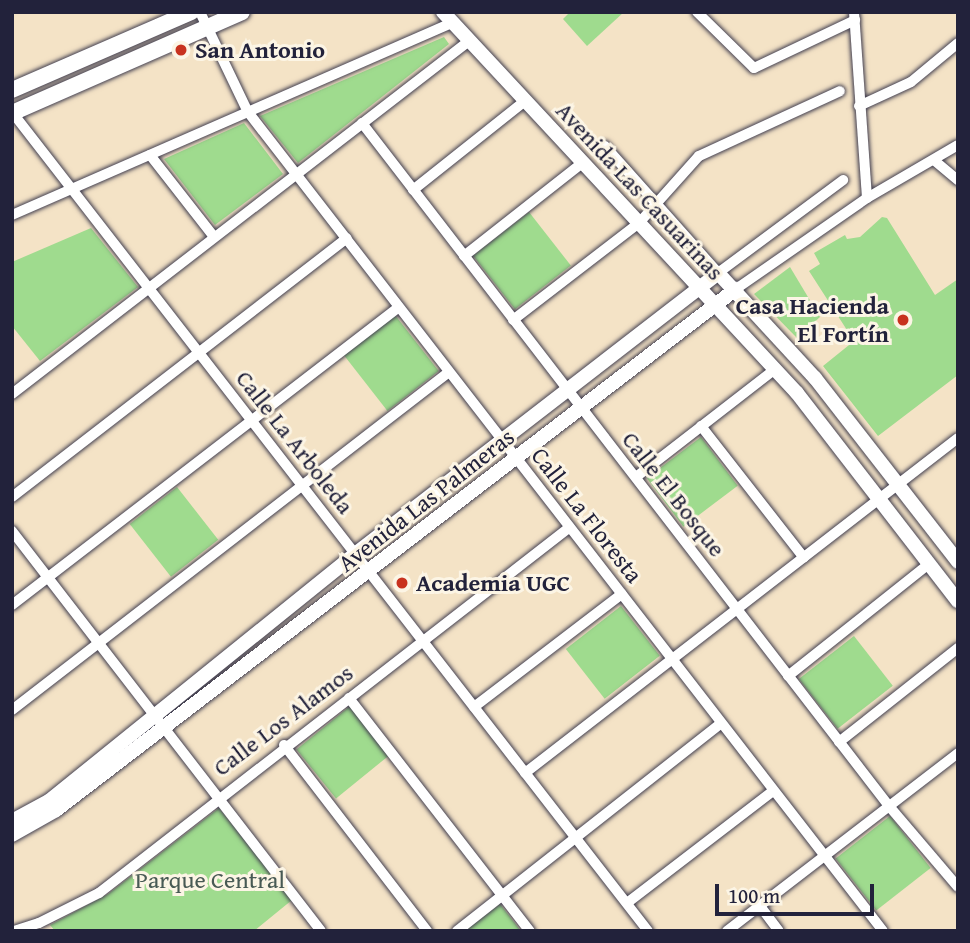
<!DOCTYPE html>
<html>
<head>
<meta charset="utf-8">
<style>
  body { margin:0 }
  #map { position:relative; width:970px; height:943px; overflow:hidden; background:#f4e3c6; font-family:"Gentium Book Plus",serif }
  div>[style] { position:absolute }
  .green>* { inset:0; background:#9fdb8e; transform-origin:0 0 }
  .roads { filter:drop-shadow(0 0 2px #423f50) drop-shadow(0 0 2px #423f50) }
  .minor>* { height:10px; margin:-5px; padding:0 5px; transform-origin:5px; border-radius:5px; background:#fff }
  .tertiary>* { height:14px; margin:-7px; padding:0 7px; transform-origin:7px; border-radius:7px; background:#fff }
  .secondary>* { height:16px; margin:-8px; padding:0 8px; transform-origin:8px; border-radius:8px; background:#fff }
  .dots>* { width:19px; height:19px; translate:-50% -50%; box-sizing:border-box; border:4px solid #fcf5e5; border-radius:50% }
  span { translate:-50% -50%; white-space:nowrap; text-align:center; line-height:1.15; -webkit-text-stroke:6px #fcf5e5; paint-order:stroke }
  .poi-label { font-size:24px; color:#22223b; font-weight:700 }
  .left { translate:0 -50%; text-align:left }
  .right { translate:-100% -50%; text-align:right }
  .street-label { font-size:24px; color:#22223b }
  .park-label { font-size:24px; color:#485a54 }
  .frame { position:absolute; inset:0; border:14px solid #22223b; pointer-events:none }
  .scale { position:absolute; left:715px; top:884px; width:159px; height:32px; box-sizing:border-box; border:4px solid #22223b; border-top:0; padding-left:9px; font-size:21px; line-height:24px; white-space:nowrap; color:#22223b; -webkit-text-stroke:5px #fcf5e5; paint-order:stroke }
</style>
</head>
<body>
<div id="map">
  <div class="green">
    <i style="clip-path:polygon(570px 12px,624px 12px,587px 46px,563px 19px)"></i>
    <i style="clip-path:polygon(444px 37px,449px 44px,298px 163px,260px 116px)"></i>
    <i style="clip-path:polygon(244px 123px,283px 174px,215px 225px,164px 159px)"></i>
    <i style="left:529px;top:212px;width:68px;height:71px;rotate:52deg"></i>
    <i style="clip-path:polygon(882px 217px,887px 218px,935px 295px,958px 279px,958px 375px,878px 436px,823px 366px,854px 341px,809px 271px,820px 264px,814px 253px,845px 235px,847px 239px,860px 237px)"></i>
    <i style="clip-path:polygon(91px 228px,138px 287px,40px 361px,12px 326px,12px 262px)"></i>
    <i style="clip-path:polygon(790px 267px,820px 317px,797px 338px,754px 294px)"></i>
    <i style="left:395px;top:315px;width:71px;height:65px;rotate:52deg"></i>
    <i style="left:701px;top:437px;width:61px;height:68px;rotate:53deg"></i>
    <i style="left:177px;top:487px;width:67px;height:60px;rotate:52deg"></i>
    <i style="left:621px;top:606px;width:63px;height:70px;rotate:52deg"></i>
    <i style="left:854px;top:636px;width:63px;height:70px;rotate:52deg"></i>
    <i style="left:350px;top:706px;width:63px;height:69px;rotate:51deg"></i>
    <i style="clip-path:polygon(219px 808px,292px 900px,254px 931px,55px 931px,50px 925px,108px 894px)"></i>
    <i style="left:890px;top:816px;width:66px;height:69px;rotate:52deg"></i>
    <i style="clip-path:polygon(500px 904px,521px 931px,465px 931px)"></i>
  </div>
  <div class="roads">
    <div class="minor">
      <i style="left:200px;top:12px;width:111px;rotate:64.4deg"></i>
      <i style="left:248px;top:112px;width:1036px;rotate:52.21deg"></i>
      <i style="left:697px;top:12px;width:80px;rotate:44.5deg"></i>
      <i style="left:754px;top:68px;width:112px;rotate:-25.4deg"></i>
      <i style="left:854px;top:12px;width:186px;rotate:86deg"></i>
      <i style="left:867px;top:198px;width:105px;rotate:-30.2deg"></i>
      <i style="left:859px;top:106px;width:57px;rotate:-24.8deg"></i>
      <i style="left:911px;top:82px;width:61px;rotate:-39.7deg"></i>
      <i style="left:12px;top:112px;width:1037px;rotate:52.17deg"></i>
      <i style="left:362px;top:123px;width:863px;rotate:52.35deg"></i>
      <i style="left:889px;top:806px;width:106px;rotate:49.6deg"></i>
      <i style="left:605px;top:146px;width:170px;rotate:48.3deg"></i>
      <i style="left:718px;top:273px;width:156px;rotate:-36.6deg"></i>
      <i style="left:150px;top:155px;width:104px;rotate:52deg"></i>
      <i style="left:935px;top:161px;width:30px;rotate:40deg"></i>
      <i style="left:413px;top:190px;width:143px;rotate:-38.5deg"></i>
      <i style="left:12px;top:215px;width:480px;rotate:-23.6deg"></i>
      <i style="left:464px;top:256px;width:150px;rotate:-38.2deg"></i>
      <i style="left:736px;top:289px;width:160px;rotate:-34.8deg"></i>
      <i style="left:513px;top:320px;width:159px;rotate:-37.6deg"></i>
      <i style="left:639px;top:223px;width:90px;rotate:-48.2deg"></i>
      <i style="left:699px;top:156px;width:155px;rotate:-24.7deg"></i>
      <i style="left:12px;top:394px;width:577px;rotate:-37.68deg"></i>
      <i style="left:701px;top:426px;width:167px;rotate:52deg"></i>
      <i style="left:636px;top:477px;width:176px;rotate:-37.8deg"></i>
      <i style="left:12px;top:497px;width:423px;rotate:-37.7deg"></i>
      <i style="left:12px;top:531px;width:505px;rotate:52.31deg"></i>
      <i style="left:12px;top:605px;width:488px;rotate:-37.6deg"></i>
      <i style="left:788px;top:676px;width:180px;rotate:-38.5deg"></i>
      <i style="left:349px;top:698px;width:295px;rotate:52.2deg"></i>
      <i style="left:474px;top:707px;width:186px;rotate:-37.4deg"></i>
      <i style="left:12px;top:710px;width:552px;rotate:-37.72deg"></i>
      <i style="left:839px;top:742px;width:152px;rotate:-38.3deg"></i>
      <i style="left:284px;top:745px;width:235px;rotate:52.4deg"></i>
      <i style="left:525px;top:773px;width:547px;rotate:-37.73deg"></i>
      <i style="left:627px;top:903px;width:184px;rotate:-37.5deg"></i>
      <i style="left:760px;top:906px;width:31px;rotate:53deg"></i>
      <i style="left:14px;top:931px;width:26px;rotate:-18deg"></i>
      <i style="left:39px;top:923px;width:67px;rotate:-26.6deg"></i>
      <i style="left:99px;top:893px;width:596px;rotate:-37.85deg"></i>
      <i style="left:457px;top:931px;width:336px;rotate:-38.2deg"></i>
      <i style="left:727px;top:931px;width:292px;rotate:-37.6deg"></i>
    </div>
    <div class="tertiary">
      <i style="left:443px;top:12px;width:520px;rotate:47.1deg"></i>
      <i style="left:797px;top:393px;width:263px;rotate:52.3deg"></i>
      <i style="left:12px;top:821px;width:42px;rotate:-28.4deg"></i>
      <i style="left:49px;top:801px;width:393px;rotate:-38.9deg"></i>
      <i style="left:355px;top:554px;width:459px;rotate:-37.7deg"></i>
      <i style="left:718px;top:273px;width:143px;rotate:47.3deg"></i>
      <i style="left:815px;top:378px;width:233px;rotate:52.1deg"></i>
      <i style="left:12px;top:835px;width:51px;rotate:-29.6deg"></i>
      <i style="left:56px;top:810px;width:857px;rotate:-37.46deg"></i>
    </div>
    <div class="secondary">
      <i style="left:12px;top:90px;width:195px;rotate:-23.5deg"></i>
      <i style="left:12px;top:113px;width:251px;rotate:-23.7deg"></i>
    </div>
  </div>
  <div class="dots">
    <i style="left:181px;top:50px;background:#c8321e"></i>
    <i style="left:903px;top:320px;background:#c8321e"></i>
    <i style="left:402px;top:583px;background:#c8321e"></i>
  </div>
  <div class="poi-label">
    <span class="left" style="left:195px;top:50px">San Antonio</span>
    <span class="right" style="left:889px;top:320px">Casa Hacienda<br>El Fortín</span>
    <span class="left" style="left:416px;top:583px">Academia UGC</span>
  </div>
  <div class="street-label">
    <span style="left:640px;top:191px;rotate:47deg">Avenida Las Casuarinas</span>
    <span style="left:295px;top:442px;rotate:52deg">Calle La Arboleda</span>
    <span style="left:674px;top:494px;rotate:52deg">Calle El Bosque</span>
    <span style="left:426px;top:500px;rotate:-38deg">Avenida Las Palmeras</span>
    <span style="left:587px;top:515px;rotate:52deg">Calle La Floresta</span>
    <span style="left:283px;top:720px;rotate:-37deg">Calle Los Alamos</span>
  </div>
  <div class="park-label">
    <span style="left:210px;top:880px">Parque Central</span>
  </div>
  <div class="frame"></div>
  <div class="scale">100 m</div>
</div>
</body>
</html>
